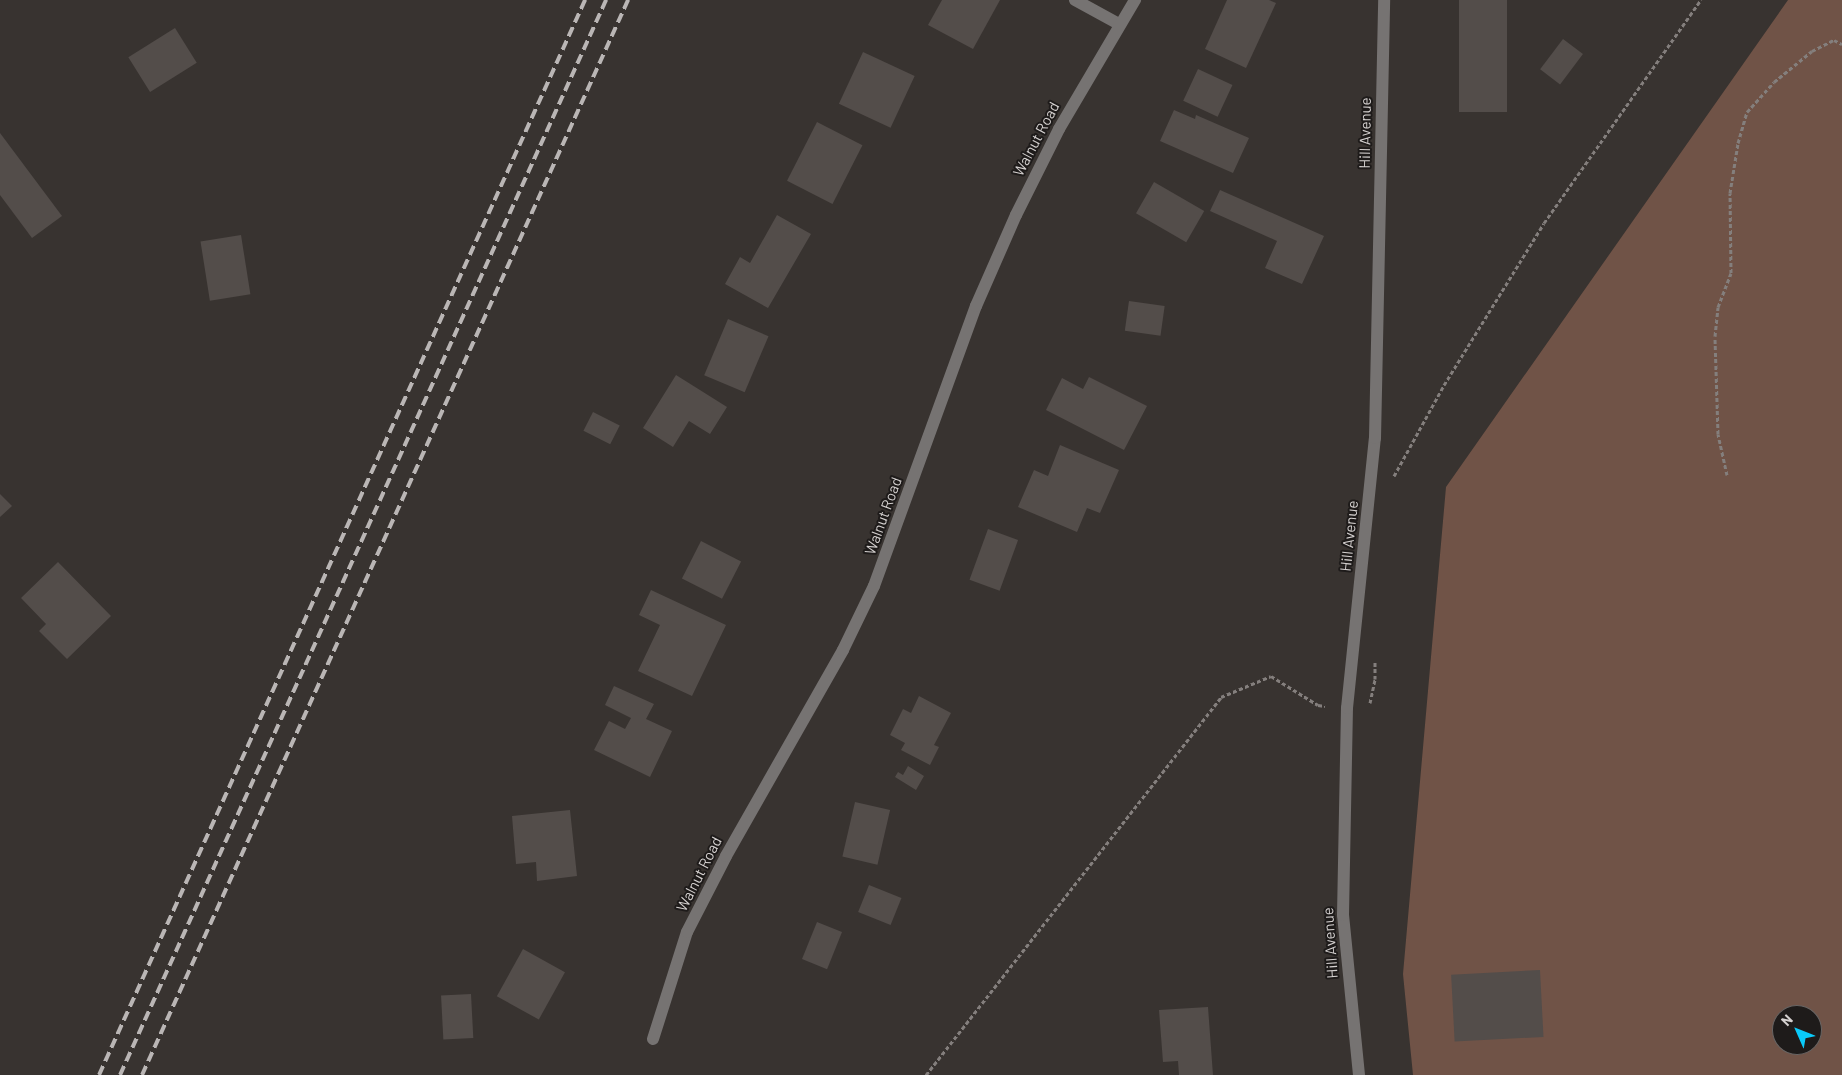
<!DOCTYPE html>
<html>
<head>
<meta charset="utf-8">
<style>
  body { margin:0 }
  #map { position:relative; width:1842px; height:1075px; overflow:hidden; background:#383330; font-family:Barlow,sans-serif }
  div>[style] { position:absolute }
  .green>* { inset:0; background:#705347 }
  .building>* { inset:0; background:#534d4a; transform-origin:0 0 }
  .path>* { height:3px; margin-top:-1.5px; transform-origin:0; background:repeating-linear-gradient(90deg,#847f7d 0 4px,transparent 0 6.5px) }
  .minor>* { height:12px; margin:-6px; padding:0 6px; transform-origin:6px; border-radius:6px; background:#767372 }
  .rail>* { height:4px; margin-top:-2px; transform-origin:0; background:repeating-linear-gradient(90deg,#bab6b5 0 10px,transparent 0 15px) }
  span { translate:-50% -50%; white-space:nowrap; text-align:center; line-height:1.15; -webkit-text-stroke:4px #1e1b1a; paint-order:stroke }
  .street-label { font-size:15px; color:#d5d1d0 }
  .north { position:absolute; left:1772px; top:1005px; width:50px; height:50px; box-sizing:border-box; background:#1e1b1a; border:1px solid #676463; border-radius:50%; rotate:314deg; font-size:14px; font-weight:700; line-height:20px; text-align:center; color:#d5d1d0 }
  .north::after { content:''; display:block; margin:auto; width:18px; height:22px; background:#0acafa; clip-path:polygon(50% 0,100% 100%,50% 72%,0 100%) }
</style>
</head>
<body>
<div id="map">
  <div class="green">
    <i style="clip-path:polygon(evenodd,1788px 0,1842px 0,1842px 1075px,1413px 1075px,1403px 974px,1446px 487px,1788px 0,1782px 1015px,1812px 1015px,1812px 1045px,1782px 1045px,1782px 1015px)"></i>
  </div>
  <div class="building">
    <i style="clip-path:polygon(942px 0,1000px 0,973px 49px,928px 25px)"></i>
    <i style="clip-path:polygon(1227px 0,1269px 0,1276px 3px,1246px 68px,1205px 49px)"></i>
    <i style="left:1459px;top:0;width:48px;height:112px"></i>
    <i style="left:175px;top:28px;width:41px;height:55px;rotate:58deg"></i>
    <i style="left:1563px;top:39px;width:25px;height:38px;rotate:37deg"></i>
    <i style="left:863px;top:52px;width:57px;height:57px;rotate:25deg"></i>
    <i style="left:1198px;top:69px;width:38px;height:35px;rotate:25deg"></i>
    <i style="clip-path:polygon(1174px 110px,1195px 119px,1196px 115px,1249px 138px,1233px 173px,1160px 141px)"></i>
    <i style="left:817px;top:122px;width:51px;height:66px;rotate:27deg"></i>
    <i style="clip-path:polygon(0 133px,62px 216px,32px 238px,0 195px)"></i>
    <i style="left:1154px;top:182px;width:58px;height:36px;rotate:30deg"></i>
    <i style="clip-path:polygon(1220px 190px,1324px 236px,1302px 284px,1265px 268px,1277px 241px,1210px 211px)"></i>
    <i style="clip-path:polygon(777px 215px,811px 234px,768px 308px,725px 284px,740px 257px,750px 263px)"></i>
    <i style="left:241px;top:235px;width:60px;height:41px;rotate:81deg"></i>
    <i style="left:1129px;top:301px;width:36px;height:30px;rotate:8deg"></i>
    <i style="left:728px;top:319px;width:44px;height:61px;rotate:23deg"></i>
    <i style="clip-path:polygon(676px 375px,727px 407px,710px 434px,689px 421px,673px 447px,643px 428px)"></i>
    <i style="clip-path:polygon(1089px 377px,1147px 406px,1124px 450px,1046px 410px,1062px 378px,1083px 389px)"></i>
    <i style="left:593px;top:412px;width:30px;height:21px;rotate:27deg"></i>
    <i style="clip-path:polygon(1060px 445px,1119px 470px,1100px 513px,1087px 508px,1077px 532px,1018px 507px,1034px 470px,1048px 476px)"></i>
    <i style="clip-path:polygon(0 494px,12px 506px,0 517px)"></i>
    <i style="left:988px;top:529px;width:32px;height:54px;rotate:20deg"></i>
    <i style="left:701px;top:541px;width:45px;height:42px;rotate:27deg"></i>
    <i style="clip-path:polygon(58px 562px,111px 616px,67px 659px,39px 631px,46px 624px,21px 598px)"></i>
    <i style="clip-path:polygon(651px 590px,726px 625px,692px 696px,638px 671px,660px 625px,639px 615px)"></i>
    <i style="clip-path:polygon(614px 686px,654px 704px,646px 719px,672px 731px,650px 777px,594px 750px,609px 721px,625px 729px,631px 718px,605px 705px)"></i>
    <i style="clip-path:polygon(919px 696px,951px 713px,934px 745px,939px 747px,930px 765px,901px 750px,905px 743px,890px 735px,903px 709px,911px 713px)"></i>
    <i style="clip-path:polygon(908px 766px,924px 776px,916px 790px,895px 777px,898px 772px,903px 775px)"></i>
    <i style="left:855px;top:802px;width:36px;height:56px;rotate:13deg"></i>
    <i style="clip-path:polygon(570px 810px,577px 876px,537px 881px,536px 862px,516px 864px,512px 816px)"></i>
    <i style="left:869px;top:885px;width:35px;height:29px;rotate:22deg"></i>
    <i style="left:817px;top:922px;width:27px;height:40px;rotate:22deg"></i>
    <i style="left:523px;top:949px;width:48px;height:54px;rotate:29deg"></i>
    <i style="left:1540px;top:970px;width:67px;height:89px;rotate:87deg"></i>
    <i style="left:471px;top:994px;width:44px;height:30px;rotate:87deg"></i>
    <i style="clip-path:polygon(1208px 1007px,1213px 1075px,1179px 1075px,1178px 1061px,1163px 1062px,1159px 1010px)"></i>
  </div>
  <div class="path">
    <i style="left:1727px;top:475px;width:42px;rotate:-102.4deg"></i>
    <i style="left:1718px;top:434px;width:98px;rotate:-91.8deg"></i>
    <i style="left:1715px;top:336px;width:29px;rotate:-84deg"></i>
    <i style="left:1718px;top:307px;width:36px;rotate:-69deg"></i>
    <i style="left:1731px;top:273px;width:80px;rotate:-90.7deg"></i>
    <i style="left:1730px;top:193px;width:51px;rotate:-80.9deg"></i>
    <i style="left:1738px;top:143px;width:32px;rotate:-74deg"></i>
    <i style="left:1747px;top:112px;width:40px;rotate:-48deg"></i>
    <i style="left:1774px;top:82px;width:49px;rotate:-39.2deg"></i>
    <i style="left:1812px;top:51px;width:25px;rotate:-27deg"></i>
    <i style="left:1834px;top:40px;width:9px;rotate:27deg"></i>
    <i style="left:1394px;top:476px;width:104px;rotate:-61.2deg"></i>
    <i style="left:1444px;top:385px;width:190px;rotate:-58.3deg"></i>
    <i style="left:1544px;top:223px;width:273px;rotate:-54.9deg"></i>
    <i style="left:1370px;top:703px;width:25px;rotate:-78deg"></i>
    <i style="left:1375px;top:679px;width:19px;rotate:-90deg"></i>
    <i style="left:926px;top:1075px;width:479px;rotate:-52deg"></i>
    <i style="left:1221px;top:697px;width:54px;rotate:-22.8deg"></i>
    <i style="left:1271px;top:676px;width:55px;rotate:31.7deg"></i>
    <i style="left:1318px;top:705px;width:7px;rotate:8deg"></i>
  </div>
  <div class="minor">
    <i style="left:1075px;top:0;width:50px;rotate:28.6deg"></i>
    <i style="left:653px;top:1039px;width:112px;rotate:-72.4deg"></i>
    <i style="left:687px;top:932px;width:85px;rotate:-62.8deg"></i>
    <i style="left:726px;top:856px;width:237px;rotate:-60.4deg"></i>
    <i style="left:843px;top:650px;width:71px;rotate:-64.2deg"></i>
    <i style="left:874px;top:586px;width:298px;rotate:-70deg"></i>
    <i style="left:976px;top:306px;width:99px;rotate:-66.3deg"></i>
    <i style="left:1016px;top:215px;width:96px;rotate:-63.4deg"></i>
    <i style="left:1059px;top:129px;width:150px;rotate:-59.5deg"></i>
    <i style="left:1359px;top:1075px;width:161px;rotate:-95.7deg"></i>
    <i style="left:1343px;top:915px;width:207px;rotate:-88.9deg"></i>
    <i style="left:1347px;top:708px;width:271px;rotate:-84.1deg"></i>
    <i style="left:1375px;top:438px;width:438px;rotate:-88.8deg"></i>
  </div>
  <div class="rail">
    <i style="left:99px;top:1075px;width:1180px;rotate:-65.67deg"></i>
    <i style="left:120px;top:1075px;width:1180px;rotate:-65.67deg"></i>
    <i style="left:142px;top:1075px;width:1180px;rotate:-65.67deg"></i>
  </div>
  <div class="street-label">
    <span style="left:1365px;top:133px;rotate:-89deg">Hill Avenue</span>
    <span style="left:1036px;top:139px;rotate:-62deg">Walnut Road</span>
    <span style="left:883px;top:516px;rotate:-70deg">Walnut Road</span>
    <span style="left:1349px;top:536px;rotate:-84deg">Hill Avenue</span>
    <span style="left:699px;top:874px;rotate:-63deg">Walnut Road</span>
    <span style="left:1330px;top:943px;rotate:-94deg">Hill Avenue</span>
  </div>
  <div class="north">N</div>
</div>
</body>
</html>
